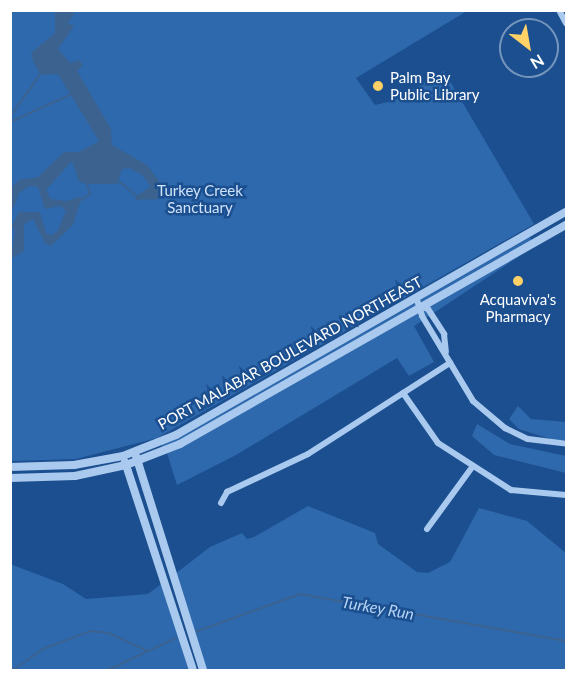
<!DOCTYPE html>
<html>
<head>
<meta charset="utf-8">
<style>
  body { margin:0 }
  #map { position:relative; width:577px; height:681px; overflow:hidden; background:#1b4f8f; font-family:Lato,sans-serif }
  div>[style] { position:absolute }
  .green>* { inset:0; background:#2e69ad }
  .water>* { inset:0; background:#3c6290 }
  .stream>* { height:1.5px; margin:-0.75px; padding:0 0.75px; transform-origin:0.75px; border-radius:0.75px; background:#3c6290 }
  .minor>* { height:6px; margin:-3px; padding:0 3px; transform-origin:3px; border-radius:3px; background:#a9c9ee }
  .tertiary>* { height:8px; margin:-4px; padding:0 4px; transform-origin:4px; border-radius:4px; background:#a9c9ee }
  .dots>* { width:16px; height:16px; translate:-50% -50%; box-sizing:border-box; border:3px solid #1b4f8f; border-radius:50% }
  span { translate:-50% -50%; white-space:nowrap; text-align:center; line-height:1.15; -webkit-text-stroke:5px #1b4f8f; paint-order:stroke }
  .poi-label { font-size:15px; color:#fff }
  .left { translate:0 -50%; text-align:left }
  .park-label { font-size:15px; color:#cfe3fa }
  .street-label { font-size:15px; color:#fff }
  .water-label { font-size:16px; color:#b5d3f5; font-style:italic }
  .frame { position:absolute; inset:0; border:12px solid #fff; pointer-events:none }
  .north { position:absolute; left:499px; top:18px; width:60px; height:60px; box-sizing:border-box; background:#1b4f8f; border:2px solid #7695bc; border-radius:50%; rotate:149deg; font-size:16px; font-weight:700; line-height:24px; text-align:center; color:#fff }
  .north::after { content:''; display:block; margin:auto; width:21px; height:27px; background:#ffd166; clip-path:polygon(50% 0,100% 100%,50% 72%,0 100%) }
</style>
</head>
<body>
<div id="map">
  <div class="green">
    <i style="clip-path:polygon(10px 11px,467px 11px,356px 78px,375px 105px,393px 101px,444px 71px,534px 224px,157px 438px,76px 459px,11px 461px)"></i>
    <i style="clip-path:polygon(530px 237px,532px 241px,179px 441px,163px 448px,161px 445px)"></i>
    <i style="clip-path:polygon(535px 246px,414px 326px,434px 362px,409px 376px,397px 358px,236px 455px,177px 485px,167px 453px)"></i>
    <i style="clip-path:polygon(518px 406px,531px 419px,566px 422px,566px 440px,557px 441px,519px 429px,509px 419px)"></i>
    <i style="clip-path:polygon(477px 424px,510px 444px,566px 456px,566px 473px,494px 455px,472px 436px)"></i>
    <i style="clip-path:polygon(308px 506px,375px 533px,378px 544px,417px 572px,428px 573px,450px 562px,479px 508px,527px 521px,566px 553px,566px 670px,206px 670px,175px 574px,210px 547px,242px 533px,247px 539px,254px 537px)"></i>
    <i style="clip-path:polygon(10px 564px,63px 584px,86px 599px,148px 594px,161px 584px,190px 670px,11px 670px)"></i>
  </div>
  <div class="water">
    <i style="clip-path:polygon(55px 11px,75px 12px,68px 23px,74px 26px,58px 49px,70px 63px,79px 60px,83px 65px,77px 71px,111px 129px,112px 145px,147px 165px,164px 188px,160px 199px,137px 200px,134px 198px,151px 186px,142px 175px,129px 168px,122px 169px,117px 184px,90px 184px,79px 182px,72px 161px,46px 190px,51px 199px,67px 201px,82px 196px,73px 225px,51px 246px,45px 243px,33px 219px,24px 224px,24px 251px,11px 259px,15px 230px,11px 227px,19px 212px,40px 212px,46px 233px,52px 235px,58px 230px,66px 211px,60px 206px,45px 209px,38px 187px,29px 186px,20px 192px,11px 213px,11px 188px,19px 180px,38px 177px,64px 152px,79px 152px,99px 141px,58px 74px,41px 75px,34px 63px,31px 53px,55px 33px)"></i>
  </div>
  <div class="stream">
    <i style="left:10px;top:117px;width:54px;rotate:-54.8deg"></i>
    <i style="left:10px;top:122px;width:68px;rotate:-24.3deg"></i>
    <i style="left:118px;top:180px;width:25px;rotate:40deg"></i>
    <i style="left:82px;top:200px;width:10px;rotate:-37deg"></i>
    <i style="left:90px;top:194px;width:13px;rotate:-108deg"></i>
    <i style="left:195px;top:632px;width:112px;rotate:-19.9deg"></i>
    <i style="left:300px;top:594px;width:270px;rotate:10deg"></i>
    <i style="left:13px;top:670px;width:37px;rotate:-35deg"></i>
    <i style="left:43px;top:649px;width:51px;rotate:-20.6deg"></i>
    <i style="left:91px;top:631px;width:18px;rotate:6deg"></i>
    <i style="left:109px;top:633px;width:41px;rotate:24.7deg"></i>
    <i style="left:108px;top:670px;width:75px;rotate:-25.2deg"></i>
  </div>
  <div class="minor">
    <i style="left:559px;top:10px;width:15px;rotate:62deg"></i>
    <i style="left:416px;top:297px;width:20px;rotate:72deg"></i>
    <i style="left:422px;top:316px;width:99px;rotate:59deg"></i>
    <i style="left:473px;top:401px;width:42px;rotate:40.2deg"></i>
    <i style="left:505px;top:428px;width:25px;rotate:26deg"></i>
    <i style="left:528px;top:439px;width:38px;rotate:7deg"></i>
    <i style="left:422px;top:307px;width:6px;rotate:18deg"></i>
    <i style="left:428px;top:309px;width:30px;rotate:57deg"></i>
    <i style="left:444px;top:334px;width:18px;rotate:84deg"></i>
    <i style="left:403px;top:393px;width:61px;rotate:55deg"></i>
    <i style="left:438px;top:443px;width:87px;rotate:32.8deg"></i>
    <i style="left:511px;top:490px;width:55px;rotate:5.2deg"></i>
    <i style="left:221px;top:503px;width:13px;rotate:-61deg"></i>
    <i style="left:227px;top:492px;width:89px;rotate:-25.1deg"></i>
    <i style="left:308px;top:454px;width:169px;rotate:-32.7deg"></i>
    <i style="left:427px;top:529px;width:78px;rotate:-53.9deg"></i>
  </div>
  <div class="tertiary">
    <i style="left:136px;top:456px;width:224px;rotate:72.6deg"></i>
    <i style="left:125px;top:462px;width:219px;rotate:71.9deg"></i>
    <i style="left:10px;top:467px;width:64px;rotate:-1.8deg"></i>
    <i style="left:74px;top:465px;width:50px;rotate:-10.4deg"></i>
    <i style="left:123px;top:456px;width:57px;rotate:-21.6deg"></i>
    <i style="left:176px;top:435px;width:449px;rotate:-29.8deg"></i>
    <i style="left:10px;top:478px;width:65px;rotate:-1.8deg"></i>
    <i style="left:75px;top:476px;width:52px;rotate:-12.2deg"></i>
    <i style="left:126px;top:465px;width:58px;rotate:-21.3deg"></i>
    <i style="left:180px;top:444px;width:444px;rotate:-29.6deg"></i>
  </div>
  <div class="dots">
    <i style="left:378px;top:86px;background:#ffd166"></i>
    <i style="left:518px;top:281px;background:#ffd166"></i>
  </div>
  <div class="poi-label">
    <span class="left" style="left:390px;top:86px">Palm Bay<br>Public Library</span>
    <span style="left:518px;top:308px">Acquaviva's<br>Pharmacy</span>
  </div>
  <div class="park-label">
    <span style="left:200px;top:199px">Turkey Creek<br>Sanctuary</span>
  </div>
  <div class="street-label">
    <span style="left:290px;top:353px;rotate:-29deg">PORT MALABAR BOULEVARD NORTHEAST</span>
  </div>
  <div class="water-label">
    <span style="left:378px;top:608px;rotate:10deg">Turkey Run</span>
  </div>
  <div class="frame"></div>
  <div class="north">N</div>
</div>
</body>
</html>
